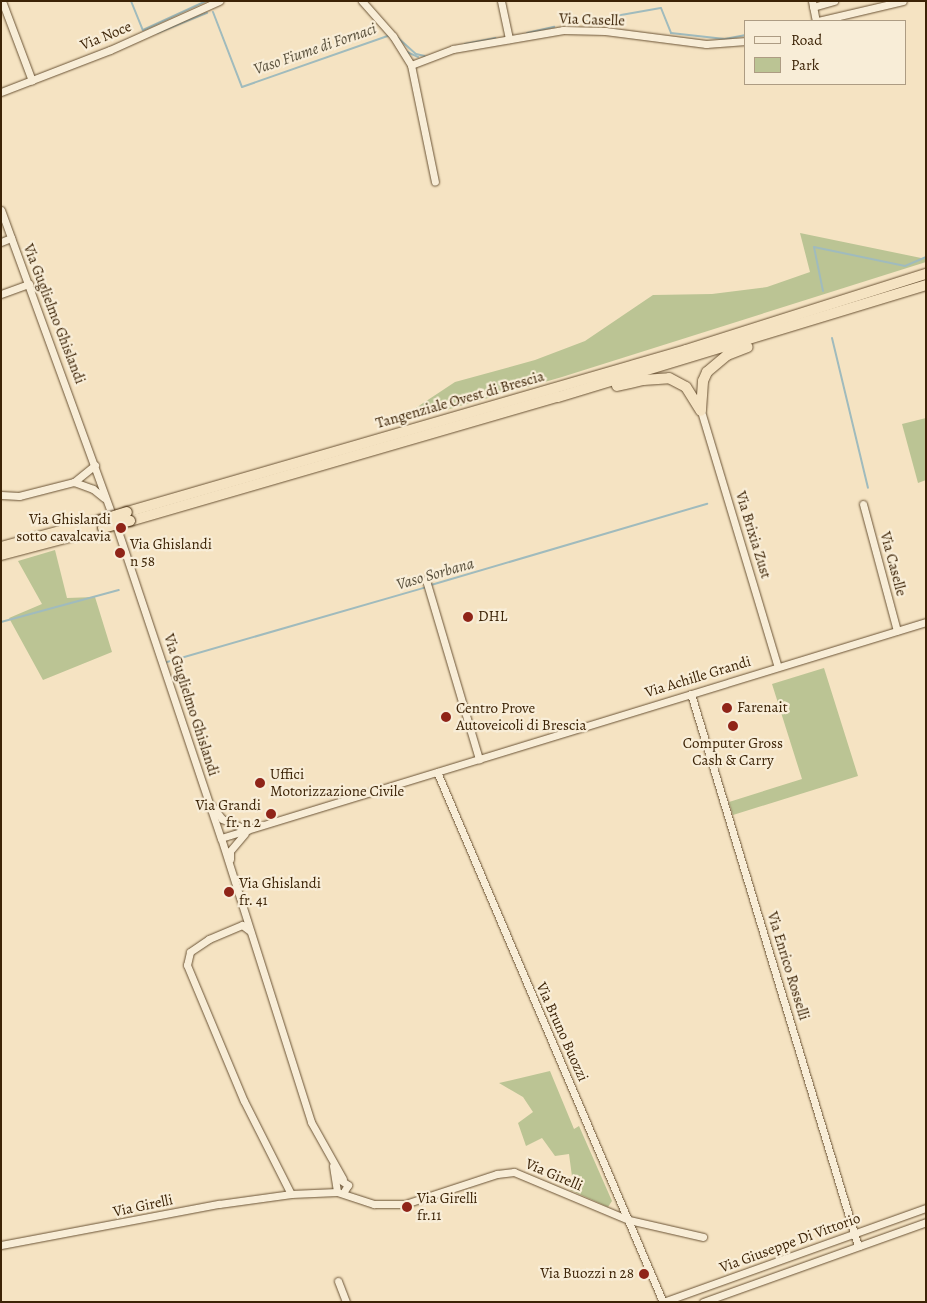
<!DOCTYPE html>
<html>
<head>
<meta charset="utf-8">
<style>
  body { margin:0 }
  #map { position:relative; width:927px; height:1303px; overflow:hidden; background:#f5e3c2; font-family:Alegreya,serif }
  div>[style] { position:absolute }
  .green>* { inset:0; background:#bbc494 }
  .stream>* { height:2px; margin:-1px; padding:0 1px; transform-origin:1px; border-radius:1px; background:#a0bbbd }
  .roads { filter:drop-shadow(0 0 1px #6a5335) drop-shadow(0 0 1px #6a5335) }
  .minor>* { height:7px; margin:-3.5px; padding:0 3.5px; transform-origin:3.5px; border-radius:3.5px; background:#f8edd7 }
  .highway>* { height:10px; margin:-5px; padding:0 5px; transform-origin:5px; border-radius:5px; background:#f5e3c2 }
  .bridges { filter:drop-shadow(0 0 1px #3c2306) drop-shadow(0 0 1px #3c2306) }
  .highway-bridge>* { height:10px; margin:-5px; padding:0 5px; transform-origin:5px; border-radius:5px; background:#f5e3c2 }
  .dots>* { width:14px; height:14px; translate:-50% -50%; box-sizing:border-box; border:2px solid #f8edd7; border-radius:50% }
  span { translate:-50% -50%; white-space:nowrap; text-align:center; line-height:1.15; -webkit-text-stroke:4.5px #f8edd7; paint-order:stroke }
  .street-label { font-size:15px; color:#3c2306 }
  .poi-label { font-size:15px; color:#3c2306 }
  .right { translate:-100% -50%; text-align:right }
  .left { translate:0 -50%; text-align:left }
  .water-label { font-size:16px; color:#5a513d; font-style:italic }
  .frame { position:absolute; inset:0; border:2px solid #3c2306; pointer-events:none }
  .legend { position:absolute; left:744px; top:20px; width:162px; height:65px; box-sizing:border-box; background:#f8edd7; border:1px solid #ad9c83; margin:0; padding:6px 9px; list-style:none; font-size:15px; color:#3c2306 }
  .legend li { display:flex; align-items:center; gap:10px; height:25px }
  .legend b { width:25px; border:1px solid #ad9c83 }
</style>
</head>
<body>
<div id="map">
  <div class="green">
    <i style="clip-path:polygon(800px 233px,926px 259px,926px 262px,562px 377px,387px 427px,455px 382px,535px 360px,585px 341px,653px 295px,712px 294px,767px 287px,810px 272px)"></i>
    <i style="clip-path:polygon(926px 418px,926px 480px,918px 483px,902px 424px)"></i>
    <i style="clip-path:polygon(55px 550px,67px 598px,95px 597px,112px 652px,43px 680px,9px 618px,42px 604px,18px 561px)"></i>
    <i style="clip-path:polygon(824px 668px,858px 776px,733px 815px,729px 802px,802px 779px,772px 684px)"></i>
    <i style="clip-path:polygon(550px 1071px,574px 1129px,579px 1126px,612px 1201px,608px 1207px,570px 1190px,573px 1184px,569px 1154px,555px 1156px,542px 1138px,526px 1146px,518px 1123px,533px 1112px,523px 1097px,499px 1083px)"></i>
  </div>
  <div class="stream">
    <i style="left:131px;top:1px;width:31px;rotate:68deg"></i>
    <i style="left:143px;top:30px;width:69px;rotate:-24.7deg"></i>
    <i style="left:213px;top:12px;width:80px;rotate:68.9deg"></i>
    <i style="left:242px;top:87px;width:155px;rotate:-19.3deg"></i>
    <i style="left:570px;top:24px;width:92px;rotate:-10deg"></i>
    <i style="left:661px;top:8px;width:27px;rotate:68deg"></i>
    <i style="left:671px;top:33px;width:54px;rotate:6.3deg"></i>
    <i style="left:725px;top:39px;width:21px;rotate:-11deg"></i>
    <i style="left:157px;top:33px;width:54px;rotate:-21.8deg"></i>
    <i style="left:527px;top:33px;width:28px;rotate:-13deg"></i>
    <i style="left:397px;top:37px;width:25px;rotate:42deg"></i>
    <i style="left:416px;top:54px;width:9px;rotate:13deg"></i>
    <i style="left:465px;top:44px;width:31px;rotate:-11deg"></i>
    <i style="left:407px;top:52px;width:12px;rotate:24deg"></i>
    <i style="left:926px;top:221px;width:20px;rotate:90deg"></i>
    <i style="left:823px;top:291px;width:45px;rotate:-101.6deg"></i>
    <i style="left:814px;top:247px;width:93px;rotate:11.8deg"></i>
    <i style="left:905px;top:266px;width:23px;rotate:-23deg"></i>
    <i style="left:832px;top:338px;width:154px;rotate:76.5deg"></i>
    <i style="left:431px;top:585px;width:288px;rotate:-16.4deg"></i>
    <i style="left:1px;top:622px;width:122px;rotate:-15.2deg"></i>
    <i style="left:167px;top:662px;width:270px;rotate:-16.1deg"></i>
  </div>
  <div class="roads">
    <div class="minor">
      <i style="left:2px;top:1px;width:85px;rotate:69.4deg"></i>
      <i style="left:362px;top:1px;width:47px;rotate:48.5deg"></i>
      <i style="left:393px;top:36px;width:34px;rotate:58deg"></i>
      <i style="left:411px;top:65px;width:119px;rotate:78.4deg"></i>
      <i style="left:501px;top:1px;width:39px;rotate:78deg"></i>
      <i style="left:812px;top:1px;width:20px;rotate:79deg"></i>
      <i style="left:813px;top:7px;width:22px;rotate:-16deg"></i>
      <i style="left:818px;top:21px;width:87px;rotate:-13.2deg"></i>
      <i style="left:411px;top:65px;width:45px;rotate:-20.9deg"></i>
      <i style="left:453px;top:49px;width:112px;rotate:-9.8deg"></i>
      <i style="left:563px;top:30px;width:42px;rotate:1.4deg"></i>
      <i style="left:605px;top:31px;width:102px;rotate:7.3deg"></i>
      <i style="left:706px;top:44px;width:40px;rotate:-4.3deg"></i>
      <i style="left:1px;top:92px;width:117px;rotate:-21.1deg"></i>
      <i style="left:110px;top:50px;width:120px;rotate:-24.2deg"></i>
      <i style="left:1px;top:210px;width:321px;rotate:70deg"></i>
      <i style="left:1px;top:242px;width:11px;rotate:-22deg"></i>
      <i style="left:1px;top:294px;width:30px;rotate:-20deg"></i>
      <i style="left:701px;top:411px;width:267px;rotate:73.3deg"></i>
      <i style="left:74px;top:482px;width:20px;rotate:20deg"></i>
      <i style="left:93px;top:489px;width:14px;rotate:39deg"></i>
      <i style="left:1px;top:495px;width:18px;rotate:3deg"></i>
      <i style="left:19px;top:496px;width:57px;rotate:-14.3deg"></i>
      <i style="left:74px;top:482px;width:27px;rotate:-39deg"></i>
      <i style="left:863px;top:504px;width:131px;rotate:75deg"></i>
      <i style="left:118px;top:531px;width:324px;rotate:71.5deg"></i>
      <i style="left:221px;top:838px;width:298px;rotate:72.4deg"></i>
      <i style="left:311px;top:1122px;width:65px;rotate:60.7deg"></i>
      <i style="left:426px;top:580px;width:187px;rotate:73.5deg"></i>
      <i style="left:691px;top:694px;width:577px;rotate:73.17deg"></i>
      <i style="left:437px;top:772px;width:576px;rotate:66.91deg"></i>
      <i style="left:212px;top:806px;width:16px;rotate:52deg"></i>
      <i style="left:222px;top:819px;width:28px;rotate:23deg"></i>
      <i style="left:221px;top:838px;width:737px;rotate:-17.03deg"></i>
      <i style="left:230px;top:859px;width:8px;rotate:-90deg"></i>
      <i style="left:230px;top:851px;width:23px;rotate:-50deg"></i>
      <i style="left:250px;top:931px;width:10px;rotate:-143deg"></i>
      <i style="left:242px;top:925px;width:36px;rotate:157deg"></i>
      <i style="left:209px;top:939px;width:23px;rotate:146deg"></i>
      <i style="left:190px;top:952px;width:13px;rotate:103deg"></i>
      <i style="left:187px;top:965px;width:147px;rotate:67.3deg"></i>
      <i style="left:244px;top:1101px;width:104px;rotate:63.2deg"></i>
      <i style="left:333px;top:1166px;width:26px;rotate:81deg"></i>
      <i style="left:337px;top:1192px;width:39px;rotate:18deg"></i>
      <i style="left:374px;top:1204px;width:31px"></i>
      <i style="left:405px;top:1204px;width:97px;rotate:-18.1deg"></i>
      <i style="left:497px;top:1174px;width:17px;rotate:-7deg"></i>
      <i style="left:514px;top:1172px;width:125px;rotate:22.7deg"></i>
      <i style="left:629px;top:1220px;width:76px;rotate:12.9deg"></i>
      <i style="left:339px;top:1179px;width:11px;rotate:34deg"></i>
      <i style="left:348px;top:1185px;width:9px;rotate:122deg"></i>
      <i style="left:1px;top:1245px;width:222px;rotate:-10.7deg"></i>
      <i style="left:219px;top:1204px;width:73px;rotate:-7.9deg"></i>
      <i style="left:291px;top:1194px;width:46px;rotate:-2.5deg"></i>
      <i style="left:338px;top:1281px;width:22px;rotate:69deg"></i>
      <i style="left:663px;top:1302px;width:279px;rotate:-19.7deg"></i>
      <i style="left:703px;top:1302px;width:237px;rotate:-19.7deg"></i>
    </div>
    <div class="highway">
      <i style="left:617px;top:386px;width:27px;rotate:-13deg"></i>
      <i style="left:643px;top:380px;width:26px;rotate:-4deg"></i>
      <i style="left:669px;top:378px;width:19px;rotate:28deg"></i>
      <i style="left:686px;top:387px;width:28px;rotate:58deg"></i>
      <i style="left:701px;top:410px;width:29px;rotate:-86deg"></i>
      <i style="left:703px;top:381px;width:10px;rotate:-66deg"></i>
      <i style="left:707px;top:372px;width:26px;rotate:-40deg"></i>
      <i style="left:727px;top:355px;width:22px;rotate:-21deg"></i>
      <i style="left:127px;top:512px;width:582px;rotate:-16.16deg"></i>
      <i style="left:686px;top:350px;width:252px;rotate:-17.6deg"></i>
      <i style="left:130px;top:521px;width:446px;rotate:-16.2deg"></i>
      <i style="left:558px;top:397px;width:385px;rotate:-16.9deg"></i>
      <i style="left:1px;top:547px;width:104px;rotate:-15.1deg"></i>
      <i style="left:1px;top:555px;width:106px;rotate:-14.8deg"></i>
    </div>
  </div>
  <div class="bridges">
    <div class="highway-bridge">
      <i style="left:101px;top:520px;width:27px;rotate:-17deg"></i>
      <i style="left:103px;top:528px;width:28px;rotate:-15deg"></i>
    </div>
  </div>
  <div class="dots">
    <i style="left:121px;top:528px;background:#8f2418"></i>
    <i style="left:120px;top:553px;background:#8f2418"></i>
    <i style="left:468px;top:617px;background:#8f2418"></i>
    <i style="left:727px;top:708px;background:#8f2418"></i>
    <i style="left:446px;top:717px;background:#8f2418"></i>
    <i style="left:733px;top:726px;background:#8f2418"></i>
    <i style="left:260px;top:783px;background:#8f2418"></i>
    <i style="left:271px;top:814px;background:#8f2418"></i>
    <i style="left:229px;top:892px;background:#8f2418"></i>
    <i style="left:407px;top:1207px;background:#8f2418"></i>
    <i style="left:644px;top:1274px;background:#8f2418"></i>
  </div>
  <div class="street-label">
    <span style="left:592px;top:20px;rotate:2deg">Via Caselle</span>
    <span style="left:106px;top:36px;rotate:-22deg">Via Noce</span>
    <span style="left:54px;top:314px;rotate:69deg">Via Guglielmo Ghislandi</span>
    <span style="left:460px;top:400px;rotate:-16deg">Tangenziale Ovest di Brescia</span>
    <span style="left:753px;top:535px;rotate:73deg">Via Brixia Zust</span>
    <span style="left:893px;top:564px;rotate:75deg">Via Caselle</span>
    <span style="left:698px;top:677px;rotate:-17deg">Via Achille Grandi</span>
    <span style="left:191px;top:705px;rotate:72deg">Via Guglielmo Ghislandi</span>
    <span style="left:788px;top:966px;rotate:73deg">Via Enrico Rosselli</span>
    <span style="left:562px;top:1032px;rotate:66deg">Via Bruno Buozzi</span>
    <span style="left:554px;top:1175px;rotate:23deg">Via Girelli</span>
    <span style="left:143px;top:1206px;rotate:-12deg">Via Girelli</span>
    <span style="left:790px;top:1243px;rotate:-20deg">Via Giuseppe Di Vittorio</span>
  </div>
  <div class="poi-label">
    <span class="right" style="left:111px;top:528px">Via Ghislandi<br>sotto cavalcavia</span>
    <span class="left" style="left:130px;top:553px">Via Ghislandi<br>n 58</span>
    <span class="left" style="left:478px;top:617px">DHL</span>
    <span class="left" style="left:456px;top:717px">Centro Prove<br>Autoveicoli di Brescia</span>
    <span class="left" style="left:737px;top:708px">Farenait</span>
    <span style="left:733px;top:752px">Computer Gross<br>Cash &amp; Carry</span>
    <span class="left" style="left:270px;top:783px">Uffici<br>Motorizzazione Civile</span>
    <span class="right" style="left:261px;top:814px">Via Grandi<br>fr. n 2</span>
    <span class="left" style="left:239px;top:892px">Via Ghislandi<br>fr. 41</span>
    <span class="left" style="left:417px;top:1207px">Via Girelli<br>fr.11</span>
    <span class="right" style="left:634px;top:1274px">Via Buozzi n 28</span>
  </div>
  <div class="water-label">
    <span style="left:315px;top:49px;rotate:-19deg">Vaso Fiume di Fornaci</span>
    <span style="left:435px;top:574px;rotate:-16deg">Vaso Sorbana</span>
  </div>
  <div class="frame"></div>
  <ul class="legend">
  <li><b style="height:6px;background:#f8edd7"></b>Road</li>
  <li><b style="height:14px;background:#bbc494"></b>Park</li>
  </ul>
</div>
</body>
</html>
